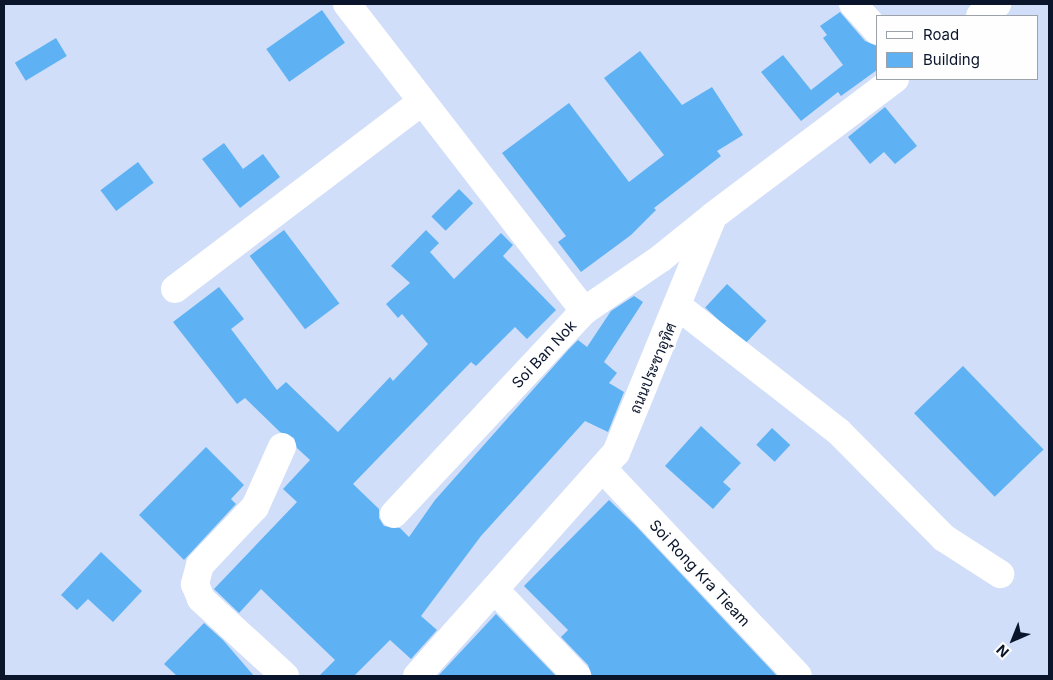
<!DOCTYPE html>
<html>
<head>
<meta charset="utf-8">
<style>
  body { margin:0 }
  #map { position:relative; width:1053px; height:680px; overflow:hidden; background:#d0def9; font-family:Inter,Sarabun,sans-serif }
  div>[style] { position:absolute }
  .building>* { inset:0; background:#5eb2f3; transform-origin:0 0 }
  .minor>* { height:28px; margin:-14px; padding:0 14px; transform-origin:14px; border-radius:14px; background:#fff }
  span { translate:-50% -50%; white-space:nowrap; text-align:center; line-height:1.15; -webkit-text-stroke:4px #fefefe; paint-order:stroke }
  .street-label { font-size:15px; color:#0a152c }
  .frame { position:absolute; inset:0; border:5px solid #0a152c; pointer-events:none }
  .legend { position:absolute; left:876px; top:15px; width:162px; height:65px; box-sizing:border-box; background:#fefefe; border:1px solid #9ca1aa; margin:0; padding:6px 9px; list-style:none; font-size:15px; color:#0a152c }
  .legend li { display:flex; align-items:center; gap:10px; height:25px }
  .legend b { width:25px; border:1px solid #9ca1aa }
  .north { position:absolute; left:988px; top:615px; width:50px; height:50px; -webkit-text-stroke:4px #fefefe; paint-order:stroke; rotate:224deg; font-size:14px; font-weight:700; line-height:20px; text-align:center; color:#0a152c }
  .north::after { content:''; display:block; margin:auto; width:18px; height:22px; background:#0a152c; clip-path:polygon(50% 0,100% 100%,50% 72%,0 100%) }
</style>
</head>
<body>
<div id="map">
  <div class="building">
    <i style="left:322px;top:10px;width:40px;height:68px;rotate:55deg"></i>
    <i style="clip-path:polygon(840px 12px,865px 41px,877px 46px,877px 70px,841px 96px,838px 92px,801px 121px,761px 72px,783px 55px,811px 90px,843px 65px,823px 38px,827px 35px,820px 26px)"></i>
    <i style="left:56px;top:38px;width:21px;height:48px;rotate:59deg"></i>
    <i style="clip-path:polygon(640px 51px,682px 105px,712px 87px,743px 135px,717px 151px,721px 156px,654px 208px,656px 210px,631px 235px,581px 272px,558px 242px,566px 236px,502px 153px,569px 103px,629px 182px,664px 155px,604px 78px)"></i>
    <i style="clip-path:polygon(885px 107px,917px 146px,895px 164px,884px 152px,870px 164px,848px 137px)"></i>
    <i style="clip-path:polygon(224px 143px,243px 169px,263px 154px,280px 177px,240px 208px,202px 159px)"></i>
    <i style="left:138px;top:162px;width:26px;height:47px;rotate:53deg"></i>
    <i style="left:459px;top:189px;width:20px;height:39px;rotate:45deg"></i>
    <i style="left:284px;top:230px;width:92px;height:43px;rotate:53deg"></i>
    <i style="clip-path:polygon(426px 230px,439px 243px,430px 252px,454px 279px,501px 233px,513px 245px,503px 256px,556px 310px,527px 339px,515px 327px,476px 366px,471px 362px,353px 484px,379px 509px,379px 518px,384px 526px,400px 528px,409px 537px,435px 500px,569px 349px,578px 340px,587px 347px,611px 311px,634px 296px,643px 302px,604px 362px,617px 373px,609px 383px,624px 392px,608px 432px,585px 421px,481px 536px,421px 616px,437px 630px,411px 659px,390px 640px,354px 676px,319px 676px,335px 660px,261px 589px,239px 613px,214px 589px,297px 502px,283px 489px,310px 460px,297px 448px,294px 438px,280px 432px,245px 398px,237px 404px,173px 322px,219px 287px,244px 319px,231px 329px,277px 390px,286px 382px,338px 432px,390px 377px,393px 381px,428px 344px,402px 314px,398px 318px,386px 304px,410px 283px,391px 266px)"></i>
    <i style="left:727px;top:284px;width:54px;height:32px;rotate:43deg"></i>
    <i style="left:963px;top:366px;width:116px;height:68px;rotate:46deg"></i>
    <i style="clip-path:polygon(701px 426px,741px 463px,723px 482px,731px 489px,713px 509px,665px 466px)"></i>
    <i style="left:772px;top:428px;width:25px;height:23px;rotate:43deg"></i>
    <i style="clip-path:polygon(206px 447px,244px 485px,231px 499px,236px 504px,184px 560px,139px 515px)"></i>
    <i style="clip-path:polygon(609px 500px,635px 525px,777px 676px,592px 676px,588px 665px,561px 637px,568px 630px,524px 586px)"></i>
    <i style="clip-path:polygon(101px 552px,142px 591px,113px 622px,88px 599px,77px 610px,61px 595px)"></i>
    <i style="clip-path:polygon(496px 614px,556px 676px,438px 676px)"></i>
    <i style="clip-path:polygon(204px 623px,223px 640px,254px 676px,177px 676px,164px 664px)"></i>
  </div>
  <div class="minor">
    <i style="left:347px;top:4px;width:388px;rotate:52.3deg"></i>
    <i style="left:853px;top:4px;width:36px;rotate:48deg"></i>
    <i style="left:980px;top:16px;width:21px;rotate:-35deg"></i>
    <i style="left:175px;top:289px;width:309px;rotate:-37.2deg"></i>
    <i style="left:679px;top:307px;width:203px;rotate:38deg"></i>
    <i style="left:839px;top:432px;width:149px;rotate:45.3deg"></i>
    <i style="left:944px;top:538px;width:67px;rotate:32.7deg"></i>
    <i style="left:282px;top:447px;width:66px;rotate:114.2deg"></i>
    <i style="left:255px;top:507px;width:80px;rotate:133.5deg"></i>
    <i style="left:200px;top:565px;width:20px;rotate:105deg"></i>
    <i style="left:195px;top:584px;width:16px;rotate:68deg"></i>
    <i style="left:201px;top:599px;width:114px;rotate:42.5deg"></i>
    <i style="left:603px;top:469px;width:284px;rotate:46.7deg"></i>
    <i style="left:394px;top:514px;width:278px;rotate:-46.9deg"></i>
    <i style="left:584px;top:311px;width:92px;rotate:-34.4deg"></i>
    <i style="left:660px;top:259px;width:67px;rotate:-38.9deg"></i>
    <i style="left:495px;top:590px;width:119px;rotate:46.4deg"></i>
    <i style="left:417px;top:676px;width:299px;rotate:-48.3deg"></i>
    <i style="left:616px;top:453px;width:256px;rotate:-67.7deg"></i>
    <i style="left:713px;top:216px;width:228px;rotate:-37deg"></i>
  </div>
  <div class="street-label">
    <span style="left:544px;top:354px;rotate:-47deg">Soi Ban Nok</span>
    <span style="left:653px;top:368px;rotate:-67deg">ถนนประชาอุทิศ</span>
    <span style="left:700px;top:573px;rotate:47deg">Soi Rong Kra Tieam</span>
  </div>
  <div class="frame"></div>
  <ul class="legend">
  <li><b style="height:6px;background:#fff"></b>Road</li>
  <li><b style="height:14px;background:#5eb2f3"></b>Building</li>
  </ul>
  <div class="north">N</div>
</div>
</body>
</html>
